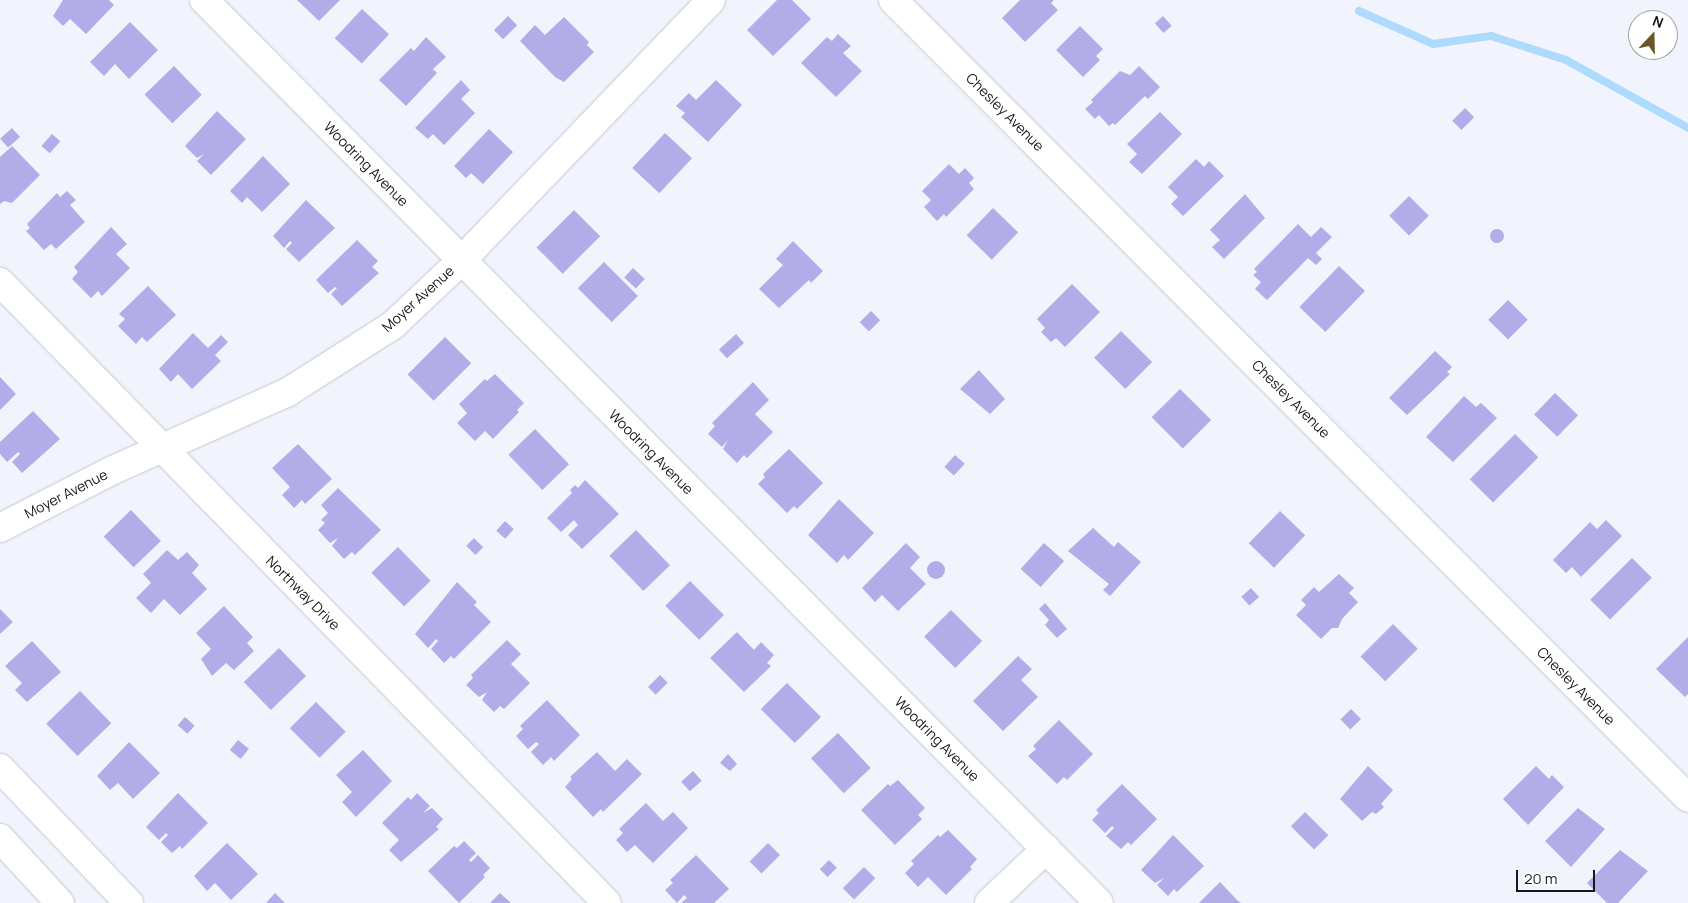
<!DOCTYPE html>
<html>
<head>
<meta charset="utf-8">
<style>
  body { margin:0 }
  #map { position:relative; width:1688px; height:903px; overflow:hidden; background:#f2f4fd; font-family:Manrope,sans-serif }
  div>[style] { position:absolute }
  .stream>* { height:8px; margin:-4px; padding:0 4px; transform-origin:4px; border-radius:4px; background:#aedbfd }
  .building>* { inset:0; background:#b2ade8; transform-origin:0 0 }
  .round { border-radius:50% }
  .roads { filter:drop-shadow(0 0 1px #c4c6d1) drop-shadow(0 0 1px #c4c6d1) }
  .minor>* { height:28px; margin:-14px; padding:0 14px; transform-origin:14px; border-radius:14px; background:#fff }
  .tertiary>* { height:28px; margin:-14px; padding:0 14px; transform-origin:14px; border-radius:14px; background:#fff }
  .primary>* { height:28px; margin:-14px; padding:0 14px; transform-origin:14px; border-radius:14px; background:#fff }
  span { translate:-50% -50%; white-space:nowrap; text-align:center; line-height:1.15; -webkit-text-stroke:5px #fff; paint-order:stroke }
  .street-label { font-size:14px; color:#17181c }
  .north { position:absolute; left:1628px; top:10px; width:50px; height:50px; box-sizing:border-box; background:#fff; border:1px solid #a2a3a4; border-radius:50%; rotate:21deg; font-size:14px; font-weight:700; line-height:20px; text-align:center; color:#17181c }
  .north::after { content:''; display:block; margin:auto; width:18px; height:22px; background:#6a5725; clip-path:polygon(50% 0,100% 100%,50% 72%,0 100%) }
  .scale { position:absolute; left:1516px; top:870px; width:79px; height:22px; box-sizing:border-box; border:2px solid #17181c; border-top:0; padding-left:6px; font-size:15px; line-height:18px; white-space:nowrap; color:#17181c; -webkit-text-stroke:4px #fff; paint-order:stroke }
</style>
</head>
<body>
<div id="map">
  <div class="stream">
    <i style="left:1359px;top:11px;width:81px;rotate:24deg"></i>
    <i style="left:1433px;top:44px;width:59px;rotate:-7.9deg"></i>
    <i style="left:1491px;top:36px;width:79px;rotate:17.7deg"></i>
    <i style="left:1566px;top:60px;width:140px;rotate:29.1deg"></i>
  </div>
  <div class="building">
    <i style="clip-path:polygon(63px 0,109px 0,114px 5px,86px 34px,70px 19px,63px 26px,53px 16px)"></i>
    <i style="clip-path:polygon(297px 0,340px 0,319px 21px)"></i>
    <i style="clip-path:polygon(777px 0,792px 0,811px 19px,773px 56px,747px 30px)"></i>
    <i style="clip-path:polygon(1020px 0,1054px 0,1051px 3px,1058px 10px,1025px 42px,1002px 18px)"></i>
    <i style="left:362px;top:9px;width:37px;height:40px;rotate:43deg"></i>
    <i style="left:508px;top:16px;width:13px;height:20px;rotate:45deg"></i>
    <i style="left:1163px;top:16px;width:13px;height:11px;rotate:48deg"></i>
    <i style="clip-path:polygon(564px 17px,589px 42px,587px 45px,594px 52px,564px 82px,555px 77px,520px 41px,535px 25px,545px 35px)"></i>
    <i style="clip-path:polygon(130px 22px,158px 50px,129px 79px,115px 64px,104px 76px,90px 62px)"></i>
    <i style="clip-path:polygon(1080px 26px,1103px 49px,1096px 56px,1100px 60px,1083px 77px,1056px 50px)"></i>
    <i style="clip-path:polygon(838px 34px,851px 46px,843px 53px,862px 71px,836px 97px,801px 63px,827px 37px,832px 41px)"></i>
    <i style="clip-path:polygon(426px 37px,446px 57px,433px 69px,437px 73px,406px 106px,379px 80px,411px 48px,414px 51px)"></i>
    <i style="left:174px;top:66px;width:40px;height:41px;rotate:46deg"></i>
    <i style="clip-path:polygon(1139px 66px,1160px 87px,1148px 99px,1145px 96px,1115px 125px,1113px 123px,1109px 126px,1099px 115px,1095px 119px,1085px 109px,1093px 102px,1091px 100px,1120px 71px,1130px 75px)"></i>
    <i style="clip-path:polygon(461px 80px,470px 90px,461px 99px,475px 113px,444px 145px,433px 134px,428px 139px,415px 128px)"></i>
    <i style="clip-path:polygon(716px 80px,742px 105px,708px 142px,681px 117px,685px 113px,676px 106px,689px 93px,696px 100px)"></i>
    <i style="left:1465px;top:108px;width:13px;height:18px;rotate:45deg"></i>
    <i style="clip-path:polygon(217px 111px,246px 139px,211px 175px,197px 161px,204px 154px,197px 158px,185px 146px)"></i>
    <i style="clip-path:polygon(1160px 112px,1182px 134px,1142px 174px,1129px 162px,1137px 154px,1127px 144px)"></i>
    <i style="left:12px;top:128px;width:12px;height:16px;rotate:48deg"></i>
    <i style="clip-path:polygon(489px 129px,513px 152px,483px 184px,471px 173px,466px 178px,454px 166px)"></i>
    <i style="left:665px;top:133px;width:37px;height:48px;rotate:43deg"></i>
    <i style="left:52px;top:134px;width:11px;height:16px;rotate:41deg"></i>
    <i style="clip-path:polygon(12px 146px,40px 175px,12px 203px,4px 201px,0 204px,0 157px)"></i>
    <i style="clip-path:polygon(263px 156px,290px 184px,262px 212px,247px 197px,242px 203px,230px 191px)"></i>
    <i style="clip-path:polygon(1196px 159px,1204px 167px,1209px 161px,1224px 176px,1183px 216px,1171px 204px,1178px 197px,1168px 187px)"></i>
    <i style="clip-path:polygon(949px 164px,959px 174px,965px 168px,974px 178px,969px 183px,974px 189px,946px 217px,944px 214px,937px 221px,924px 207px,931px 200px,922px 191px)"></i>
    <i style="clip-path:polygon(67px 191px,76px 200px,70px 205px,85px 222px,56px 249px,51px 244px,44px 250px,26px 231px,30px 228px,27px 224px,57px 193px,60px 197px)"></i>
    <i style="clip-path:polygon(1245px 194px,1265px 218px,1224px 259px,1212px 247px,1220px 240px,1210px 230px)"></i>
    <i style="left:1409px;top:196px;width:28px;height:28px;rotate:45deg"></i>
    <i style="clip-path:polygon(306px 200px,335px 228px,299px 262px,286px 249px,292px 243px,290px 241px,284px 248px,273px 236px)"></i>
    <i style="left:993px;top:208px;width:35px;height:38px;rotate:44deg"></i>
    <i style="left:574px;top:210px;width:37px;height:53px;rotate:45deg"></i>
    <i style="clip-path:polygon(1298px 224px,1311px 237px,1321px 227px,1332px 237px,1316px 253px,1322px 259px,1316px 265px,1308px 258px,1267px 300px,1255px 289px,1261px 282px,1253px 275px,1257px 272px,1254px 269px)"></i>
    <i style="clip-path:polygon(111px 227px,127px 244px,116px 254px,130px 268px,102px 296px,98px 291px,91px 298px,72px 279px,78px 272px,74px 267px)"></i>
    <i class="round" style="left:1490px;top:229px;width:14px;height:14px"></i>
    <i style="clip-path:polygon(357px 240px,378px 261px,372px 267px,379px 273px,342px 306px,331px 294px,337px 288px,335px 287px,328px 293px,316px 280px)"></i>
    <i style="clip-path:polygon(793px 241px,823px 271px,811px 283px,809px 280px,779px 308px,759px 289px,783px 265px,776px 259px)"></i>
    <i style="left:604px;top:262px;width:48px;height:37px;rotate:45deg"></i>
    <i style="left:1339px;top:266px;width:36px;height:57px;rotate:44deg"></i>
    <i style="left:633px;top:268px;width:16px;height:13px;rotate:43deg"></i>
    <i style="clip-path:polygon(1072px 284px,1100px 312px,1065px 347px,1056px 338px,1051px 342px,1041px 332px,1045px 328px,1037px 319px)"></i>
    <i style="clip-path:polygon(148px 286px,176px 315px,147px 342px,142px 337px,136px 344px,118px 326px,125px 319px,119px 314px)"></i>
    <i style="left:1508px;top:300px;width:28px;height:28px;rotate:45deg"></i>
    <i style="left:871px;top:311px;width:13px;height:16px;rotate:45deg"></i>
    <i style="left:1121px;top:331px;width:44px;height:38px;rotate:45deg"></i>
    <i style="clip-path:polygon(193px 333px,208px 348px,221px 335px,228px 342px,215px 355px,221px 361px,192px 389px,178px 374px,171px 382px,159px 369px)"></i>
    <i style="left:736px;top:334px;width:12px;height:23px;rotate:48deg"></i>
    <i style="left:445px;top:337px;width:37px;height:53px;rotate:45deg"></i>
    <i style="clip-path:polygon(1435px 351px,1452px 367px,1447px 372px,1450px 374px,1407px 415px,1389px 398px)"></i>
    <i style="clip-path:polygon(979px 370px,1005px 399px,990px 414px,960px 389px)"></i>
    <i style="clip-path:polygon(495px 374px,524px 403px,517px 410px,519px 412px,493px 439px,485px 431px,475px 441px,457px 423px,467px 413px,459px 404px,485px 379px,487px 381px)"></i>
    <i style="clip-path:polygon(0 377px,16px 394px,0 410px)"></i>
    <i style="clip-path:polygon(753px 382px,769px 400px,755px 414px,773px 432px,747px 458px,744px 455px,737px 463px,723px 449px,728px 440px,722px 447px,708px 434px,715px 426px,712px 423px)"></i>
    <i style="left:1180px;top:389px;width:44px;height:40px;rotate:45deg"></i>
    <i style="left:1555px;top:393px;width:32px;height:30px;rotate:44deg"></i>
    <i style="clip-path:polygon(1464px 396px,1476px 407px,1481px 403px,1497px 418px,1453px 462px,1426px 437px)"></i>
    <i style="clip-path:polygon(33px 411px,60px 439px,22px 473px,12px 462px,20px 454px,18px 452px,7px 462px,0 454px,0 442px)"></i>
    <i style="left:535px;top:429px;width:49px;height:37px;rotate:46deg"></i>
    <i style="left:1515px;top:434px;width:33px;height:64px;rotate:45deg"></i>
    <i style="clip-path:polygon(298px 444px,332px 479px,305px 504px,302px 500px,294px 508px,282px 495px,290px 487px,272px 468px)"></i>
    <i style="clip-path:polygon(789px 449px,823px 483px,797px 509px,794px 506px,787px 513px,758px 484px,765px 477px,763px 474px)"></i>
    <i style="left:955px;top:455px;width:13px;height:16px;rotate:42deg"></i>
    <i style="clip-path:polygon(585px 480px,619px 514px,582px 549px,568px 535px,578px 525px,574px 520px,561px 532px,547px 518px,572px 493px,570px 490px,575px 485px,578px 488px)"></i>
    <i style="clip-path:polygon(338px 488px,381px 530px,355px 555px,352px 552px,344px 559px,332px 546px,338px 538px,330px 543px,318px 530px,325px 523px,321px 520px,328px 513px,321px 505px)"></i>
    <i style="clip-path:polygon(839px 499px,874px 533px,848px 560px,844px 555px,837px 563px,808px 535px)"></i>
    <i style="left:131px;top:510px;width:43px;height:38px;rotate:46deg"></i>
    <i style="left:1280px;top:511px;width:35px;height:45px;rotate:44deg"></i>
    <i style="clip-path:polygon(1606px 520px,1622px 536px,1581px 577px,1572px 567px,1566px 573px,1553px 560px,1590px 522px,1597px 529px)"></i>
    <i style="left:505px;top:521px;width:12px;height:13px;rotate:42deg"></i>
    <i style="clip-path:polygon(1093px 528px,1114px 547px,1118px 542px,1141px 562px,1110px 596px,1103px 590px,1109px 584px,1068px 551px)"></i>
    <i style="left:636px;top:530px;width:49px;height:37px;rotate:46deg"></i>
    <i style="left:474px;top:538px;width:13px;height:11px;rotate:45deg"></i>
    <i style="clip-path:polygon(906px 543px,920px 557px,910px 568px,926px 584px,898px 611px,882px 595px,875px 602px,862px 588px)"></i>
    <i style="left:1044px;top:543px;width:27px;height:35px;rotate:42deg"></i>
    <i style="left:398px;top:547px;width:47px;height:37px;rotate:46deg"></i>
    <i style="clip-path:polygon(167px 550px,178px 560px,187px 552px,199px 565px,192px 573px,207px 589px,180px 615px,164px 599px,151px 613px,136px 598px,151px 583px,143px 574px)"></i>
    <i style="left:1632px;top:558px;width:28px;height:59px;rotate:45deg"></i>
    <i class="round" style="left:927px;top:561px;width:18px;height:18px"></i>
    <i style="clip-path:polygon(1339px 574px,1354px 588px,1349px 593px,1358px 602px,1342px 619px,1338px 628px,1332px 628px,1321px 639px,1296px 615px,1306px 605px,1301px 600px,1314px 587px,1319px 592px)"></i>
    <i style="left:690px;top:581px;width:48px;height:35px;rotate:45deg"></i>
    <i style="clip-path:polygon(457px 582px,477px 602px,474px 605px,491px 622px,454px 659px,451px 656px,444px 663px,431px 649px,438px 641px,436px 639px,428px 648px,415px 634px)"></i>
    <i style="left:1251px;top:588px;width:12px;height:13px;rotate:48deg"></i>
    <i style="clip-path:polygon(1045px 603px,1067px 629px,1057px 638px,1045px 625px,1049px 620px,1039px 609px)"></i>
    <i style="clip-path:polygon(224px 606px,253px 637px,247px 643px,254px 651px,234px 670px,226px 663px,212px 676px,201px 659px,211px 649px,196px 633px)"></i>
    <i style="clip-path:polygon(0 609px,13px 622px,0 634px)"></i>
    <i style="left:951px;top:610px;width:44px;height:38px;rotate:45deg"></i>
    <i style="left:1393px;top:624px;width:35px;height:46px;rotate:45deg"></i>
    <i style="clip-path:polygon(737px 632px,754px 650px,761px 642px,774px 655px,767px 663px,771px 666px,744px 692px,710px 658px)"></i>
    <i style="clip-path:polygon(1688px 637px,1688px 694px,1685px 697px,1656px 669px)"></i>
    <i style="clip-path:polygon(507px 640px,521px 654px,511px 664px,530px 683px,504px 709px,500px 706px,494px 712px,482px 700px,487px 692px,479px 697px,466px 685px,473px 678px,471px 675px)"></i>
    <i style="clip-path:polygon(32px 641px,61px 672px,27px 702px,15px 690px,22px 683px,5px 666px)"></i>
    <i style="left:279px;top:648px;width:39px;height:49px;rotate:46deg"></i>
    <i style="clip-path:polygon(1018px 656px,1032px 669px,1021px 680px,1038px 697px,1003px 731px,973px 701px)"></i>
    <i style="left:660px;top:675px;width:11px;height:17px;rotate:45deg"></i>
    <i style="left:787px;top:683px;width:48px;height:37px;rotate:45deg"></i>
    <i style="left:80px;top:691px;width:45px;height:47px;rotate:46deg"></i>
    <i style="clip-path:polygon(547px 700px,580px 735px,554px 761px,551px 757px,543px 765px,531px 752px,539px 744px,536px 742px,528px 749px,516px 736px,523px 729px,520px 726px)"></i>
    <i style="left:316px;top:702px;width:42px;height:37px;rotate:45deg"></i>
    <i style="left:1351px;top:709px;width:14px;height:15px;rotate:45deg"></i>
    <i style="left:185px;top:717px;width:13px;height:11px;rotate:42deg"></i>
    <i style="clip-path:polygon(1059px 720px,1093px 754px,1067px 780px,1064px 777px,1057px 784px,1028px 756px,1036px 749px,1033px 746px)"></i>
    <i style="left:838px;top:733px;width:48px;height:37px;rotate:47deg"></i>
    <i style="left:238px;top:740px;width:14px;height:13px;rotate:39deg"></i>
    <i style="clip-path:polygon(129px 742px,160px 773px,133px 799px,118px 783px,110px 790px,97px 776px)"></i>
    <i style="clip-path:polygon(363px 750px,392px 781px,356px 817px,342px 802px,352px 792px,336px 775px)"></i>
    <i style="clip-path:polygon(597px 752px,615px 771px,627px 759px,642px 774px,603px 812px,601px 809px,593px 817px,565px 787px,572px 779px,570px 777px)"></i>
    <i style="clip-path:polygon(728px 754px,737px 764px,730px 771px,720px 763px)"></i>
    <i style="clip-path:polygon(1368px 766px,1393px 790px,1381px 804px,1384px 807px,1376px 814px,1372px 812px,1362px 821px,1340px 799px)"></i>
    <i style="clip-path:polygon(1536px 766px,1549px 779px,1552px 775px,1564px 787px,1528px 825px,1503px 799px)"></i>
    <i style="left:693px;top:771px;width:13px;height:16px;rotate:48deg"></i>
    <i style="clip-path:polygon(898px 780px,925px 808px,918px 815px,922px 819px,895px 845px,861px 810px,888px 784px,890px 786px)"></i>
    <i style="clip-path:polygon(1122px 784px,1157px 819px,1131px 845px,1128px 842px,1121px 849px,1106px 836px,1114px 828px,1112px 826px,1105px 833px,1092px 820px,1099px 813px,1096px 810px)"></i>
    <i style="clip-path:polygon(178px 793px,208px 823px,182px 849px,180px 846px,172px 853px,161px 842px,168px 835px,166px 833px,159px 840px,146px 827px)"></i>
    <i style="clip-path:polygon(417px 793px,430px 806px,423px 813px,432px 808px,443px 819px,436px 827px,439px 829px,401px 862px,389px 850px,399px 840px,382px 823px,408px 797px,411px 800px)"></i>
    <i style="clip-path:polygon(646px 803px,663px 821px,673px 812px,688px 828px,653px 863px,635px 845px,627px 852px,616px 840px,623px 833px,619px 829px)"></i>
    <i style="clip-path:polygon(1578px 808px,1605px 829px,1571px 867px,1545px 841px)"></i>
    <i style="left:1305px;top:812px;width:33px;height:20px;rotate:45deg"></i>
    <i style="clip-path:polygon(948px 830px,977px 859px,970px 867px,972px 869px,946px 895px,928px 877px,918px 887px,905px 873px,914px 864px,911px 861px,938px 835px,940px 837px)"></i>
    <i style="clip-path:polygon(1173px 835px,1204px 866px,1177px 892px,1174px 889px,1168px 896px,1157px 885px,1164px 878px,1155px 883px,1141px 870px)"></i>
    <i style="clip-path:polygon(464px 841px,476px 853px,469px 860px,471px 862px,478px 855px,490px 868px,483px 875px,485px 877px,459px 903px,428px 871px,454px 846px,457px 848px)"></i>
    <i style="clip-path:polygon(227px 843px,258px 874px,231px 900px,215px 883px,207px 891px,194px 876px)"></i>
    <i style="left:768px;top:843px;width:17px;height:26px;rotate:45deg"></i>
    <i style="clip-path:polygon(1620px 850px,1648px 871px,1618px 903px,1607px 903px,1587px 883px)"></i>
    <i style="clip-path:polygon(696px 855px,729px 889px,714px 903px,681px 903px,687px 898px,684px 895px,677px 903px,665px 890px,673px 883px,670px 880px)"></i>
    <i style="left:829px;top:860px;width:11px;height:13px;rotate:45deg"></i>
    <i style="left:864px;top:867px;width:16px;height:30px;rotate:45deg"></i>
    <i style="clip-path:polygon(1220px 882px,1237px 900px,1241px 903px,1199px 903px)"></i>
    <i style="clip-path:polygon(275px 893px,285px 903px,266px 903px)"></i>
    <i style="clip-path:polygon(500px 893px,511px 903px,490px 903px)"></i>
  </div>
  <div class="roads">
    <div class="minor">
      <i style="left:204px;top:0;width:1271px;rotate:45.25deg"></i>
      <i style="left:893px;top:0;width:1126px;rotate:45.11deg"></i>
      <i style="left:0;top:282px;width:868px;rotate:45.65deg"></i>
      <i style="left:989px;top:903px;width:79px;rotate:-43.5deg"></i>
    </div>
    <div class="tertiary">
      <i style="left:0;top:528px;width:127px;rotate:-27.2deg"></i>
      <i style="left:113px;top:470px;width:192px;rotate:-24deg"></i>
      <i style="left:288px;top:392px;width:125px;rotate:-32.5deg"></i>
      <i style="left:393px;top:325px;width:93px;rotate:-43.3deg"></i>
      <i style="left:461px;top:261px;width:361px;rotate:-46.2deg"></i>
    </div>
    <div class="primary">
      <i style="left:0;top:768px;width:187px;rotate:46.3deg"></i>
      <i style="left:0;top:838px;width:88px;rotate:47.3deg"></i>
    </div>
  </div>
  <div class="street-label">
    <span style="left:1005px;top:112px;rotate:45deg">Chesley Avenue</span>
    <span style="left:366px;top:164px;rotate:45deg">Woodring Avenue</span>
    <span style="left:418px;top:299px;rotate:-42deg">Moyer Avenue</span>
    <span style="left:1291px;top:399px;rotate:45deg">Chesley Avenue</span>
    <span style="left:651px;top:452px;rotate:45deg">Woodring Avenue</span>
    <span style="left:66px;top:494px;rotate:-27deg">Moyer Avenue</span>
    <span style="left:303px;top:593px;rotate:45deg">Northway Drive</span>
    <span style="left:1576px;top:686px;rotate:45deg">Chesley Avenue</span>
    <span style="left:937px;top:739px;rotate:45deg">Woodring Avenue</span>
  </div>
  <div class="north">N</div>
  <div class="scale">20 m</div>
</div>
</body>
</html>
